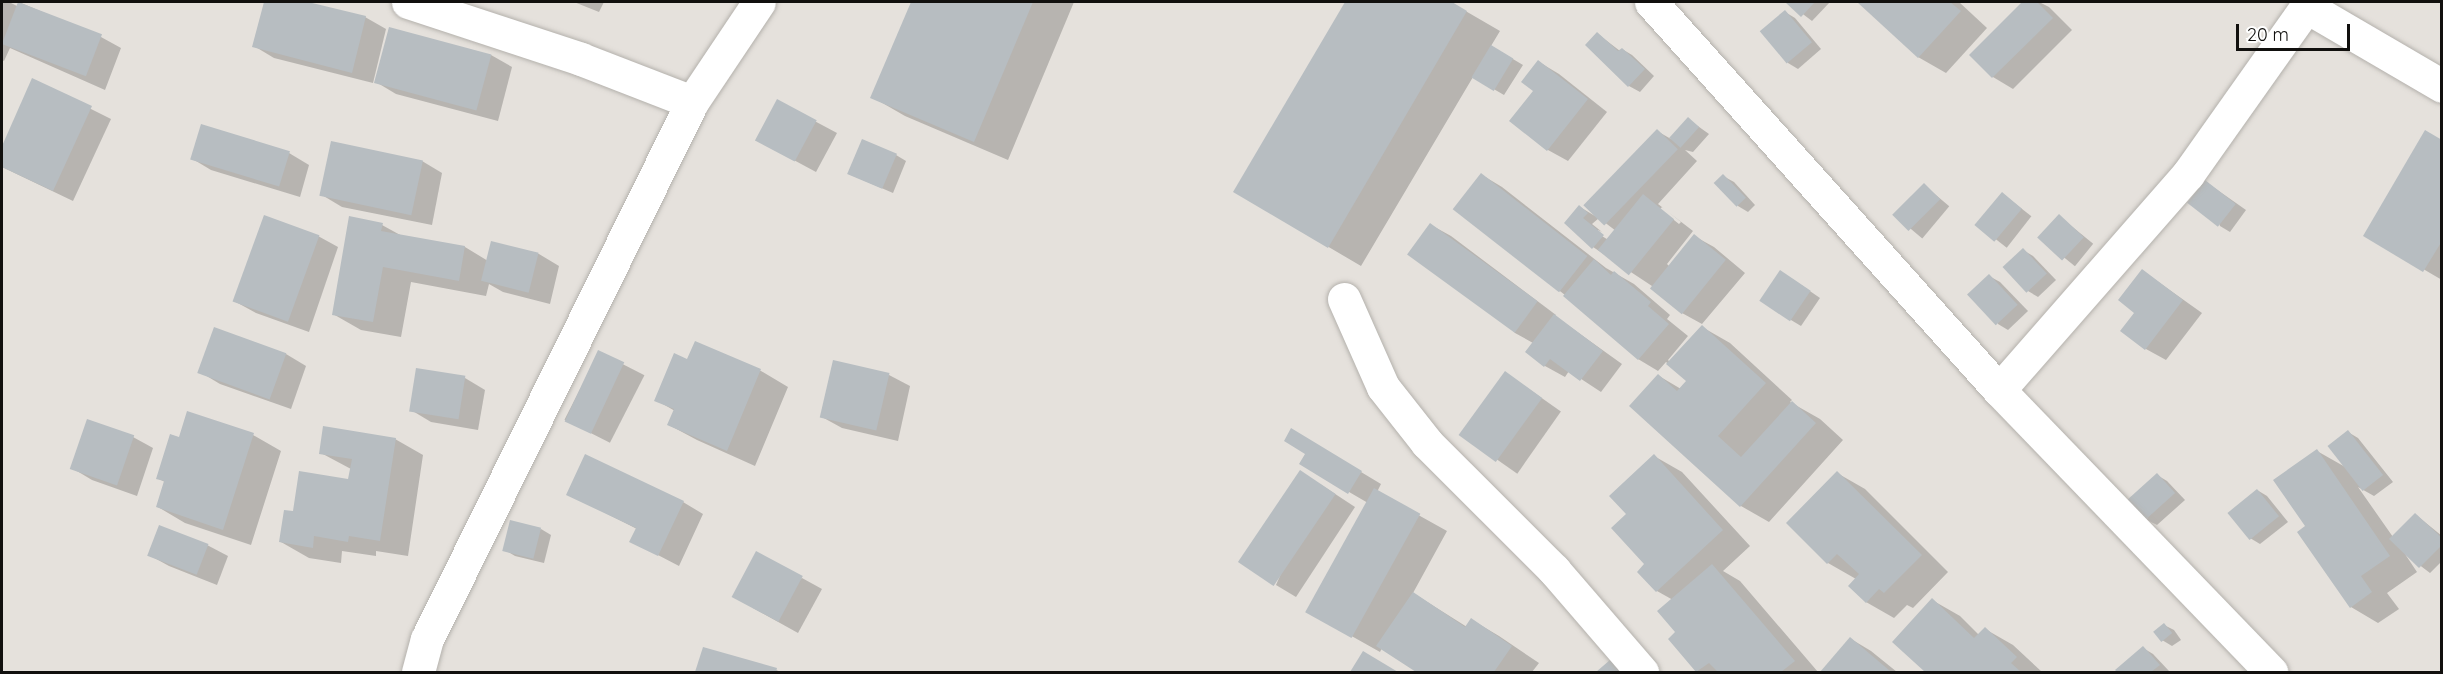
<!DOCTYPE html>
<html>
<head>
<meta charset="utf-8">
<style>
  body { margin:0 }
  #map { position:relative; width:2443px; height:674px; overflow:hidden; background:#e5e1dc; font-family:Quicksand,sans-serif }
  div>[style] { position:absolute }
  .shadow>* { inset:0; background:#0003; transform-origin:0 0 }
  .building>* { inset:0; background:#b7bdc1; transform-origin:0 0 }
  .roads { filter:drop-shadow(0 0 2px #b4b1ac) drop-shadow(0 0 2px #b4b1ac) }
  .minor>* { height:33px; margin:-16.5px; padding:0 16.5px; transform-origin:16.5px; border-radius:16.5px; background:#fff }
  .primary>* { height:33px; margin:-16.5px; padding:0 16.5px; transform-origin:16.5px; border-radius:16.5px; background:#fff }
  span { translate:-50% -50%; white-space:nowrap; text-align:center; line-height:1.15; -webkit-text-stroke:6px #fff; paint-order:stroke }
  .frame { position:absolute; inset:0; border:3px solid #11100e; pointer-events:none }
  .scale { position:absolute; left:2236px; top:24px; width:114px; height:27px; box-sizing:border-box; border:3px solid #11100e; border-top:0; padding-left:8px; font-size:18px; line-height:21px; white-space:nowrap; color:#11100e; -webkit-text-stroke:4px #fff; paint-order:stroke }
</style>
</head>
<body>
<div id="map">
  <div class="shadow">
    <i style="clip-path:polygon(2px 2px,9px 2px,17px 6px,19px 2px,101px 37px,121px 48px,105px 90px,10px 48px,4px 61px,2px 60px)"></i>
    <i style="clip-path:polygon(265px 2px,302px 2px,365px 17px,386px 29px,373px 83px,274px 58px,254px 46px)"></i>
    <i style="clip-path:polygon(574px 2px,604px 2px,599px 12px)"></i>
    <i style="clip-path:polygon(912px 2px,1074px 2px,1008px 160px,905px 116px,872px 97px)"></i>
    <i style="clip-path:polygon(1347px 2px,1450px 2px,1500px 31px,1491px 46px,1523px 65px,1504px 95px,1473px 77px,1361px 266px,1235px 192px)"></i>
    <i style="clip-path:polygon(1787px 2px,1830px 2px,1812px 21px)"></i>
    <i style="clip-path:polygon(1859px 2px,1959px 2px,1987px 28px,1946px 73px,1918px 57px)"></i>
    <i style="clip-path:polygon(2024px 2px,2039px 2px,2049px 7px,2072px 30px,2013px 89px,1993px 77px,1971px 55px)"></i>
    <i style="clip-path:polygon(1785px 12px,1795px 18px,1821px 49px,1798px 69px,1788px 63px)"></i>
    <i style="clip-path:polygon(1598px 34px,1620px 51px,1622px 49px,1632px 55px,1654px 76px,1640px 92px,1629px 86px,1587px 45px)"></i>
    <i style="clip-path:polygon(491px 55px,512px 67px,498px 121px,396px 94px,376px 82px)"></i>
    <i style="clip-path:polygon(1539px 62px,1559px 74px,1607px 112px,1568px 161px,1548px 150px)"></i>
    <i style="clip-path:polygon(33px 80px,111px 119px,73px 201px,2px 167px,2px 149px)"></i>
    <i style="clip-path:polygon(777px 101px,837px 133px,816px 172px,777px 151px)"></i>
    <i style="clip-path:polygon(evenodd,1688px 119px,1709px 134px,1693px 152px,1685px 150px,1697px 161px,1658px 204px,1693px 231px,1667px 264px,1669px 266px,1694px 236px,1714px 247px,1745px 273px,1702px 324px,1682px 313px,1652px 286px,1593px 247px,1566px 223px,1580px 207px,1595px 216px,1657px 131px,1671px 139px,1688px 119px,1662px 207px,1681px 222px,1679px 224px,1660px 209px,1662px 207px,1688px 119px,1599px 218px,1616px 231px,1610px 241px,1597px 233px,1598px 230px,1602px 232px,1592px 224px,1599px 218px)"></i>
    <i style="clip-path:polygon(2442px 141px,2442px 280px,2365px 235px)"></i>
    <i style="clip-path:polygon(289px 153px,309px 165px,300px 197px,211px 170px,191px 158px)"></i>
    <i style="clip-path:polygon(896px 155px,906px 161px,893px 193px,849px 174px)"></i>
    <i style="clip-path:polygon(422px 161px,442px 173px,432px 225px,342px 207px,322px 195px)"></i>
    <i style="clip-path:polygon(1482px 175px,1502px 187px,1606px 268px,1634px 284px,1670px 315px,1667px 319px,1688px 336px,1668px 360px,1670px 362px,1702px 327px,1730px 343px,1792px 400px,1790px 402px,1820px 419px,1843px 440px,1769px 522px,1741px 506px,1659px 376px,1681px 389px,1688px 381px,1666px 362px,1658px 371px,1638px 359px,1565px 295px,1455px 210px)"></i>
    <i style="clip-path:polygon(1723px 176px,1734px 182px,1755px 205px,1748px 212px,1738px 206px)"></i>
    <i style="clip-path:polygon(2206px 182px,2246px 210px,2230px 232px,2220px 226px)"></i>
    <i style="left:1924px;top:185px;width:33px;height:42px;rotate:40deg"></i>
    <i style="left:2003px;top:194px;width:36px;height:40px;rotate:38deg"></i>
    <i style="left:2059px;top:216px;width:44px;height:29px;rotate:39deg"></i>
    <i style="clip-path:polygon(382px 225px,402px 236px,465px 247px,488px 261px,492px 243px,539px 254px,559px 266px,550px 304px,503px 292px,489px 284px,486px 296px,411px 282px,401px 337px,361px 330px,333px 314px)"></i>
    <i style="clip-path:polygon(1431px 225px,1451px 236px,1556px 315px,1555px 316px,1622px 364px,1601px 392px,1569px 371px,1565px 377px,1545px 366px,1533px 343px,1515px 333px)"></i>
    <i style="clip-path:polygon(318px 236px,338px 247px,309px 332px,256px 313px,236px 302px)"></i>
    <i style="clip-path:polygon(2023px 250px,2033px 256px,2056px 280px,2038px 297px,2028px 291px)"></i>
    <i style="clip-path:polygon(2143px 271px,2202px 313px,2166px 360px,2146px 349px,2136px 312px)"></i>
    <i style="clip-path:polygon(1989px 276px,2000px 282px,2028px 311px,2008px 330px,1998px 324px)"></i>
    <i style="clip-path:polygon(1791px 278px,1820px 298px,1801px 326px,1791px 320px)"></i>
    <i style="clip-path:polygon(215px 329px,286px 354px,306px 366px,291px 409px,220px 384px,200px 372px)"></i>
    <i style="clip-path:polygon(696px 343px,761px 371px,788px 387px,755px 466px,697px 440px,669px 425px,675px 411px,656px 400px,688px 361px)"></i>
    <i style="left:599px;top:352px;width:51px;height:76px;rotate:27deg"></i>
    <i style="clip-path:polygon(417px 370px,465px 378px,485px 390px,478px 430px,431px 422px,411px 410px)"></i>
    <i style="left:1506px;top:373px;width:67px;height:76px;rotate:35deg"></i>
    <i style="clip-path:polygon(889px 375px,910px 386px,898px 441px,842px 428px,822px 417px)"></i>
    <i style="clip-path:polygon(2348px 432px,2358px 438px,2393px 482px,2374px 496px,2358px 487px,2393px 537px,2415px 514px,2442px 536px,2442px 561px,2430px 573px,2405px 554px,2417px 572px,2387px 593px,2399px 609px,2378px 623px,2351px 607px,2307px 526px,2317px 451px,2347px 468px)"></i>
    <i style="clip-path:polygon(253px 435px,281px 451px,251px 545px,185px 523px,158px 507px,165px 482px,157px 478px,180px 439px)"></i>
    <i style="clip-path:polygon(133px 437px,153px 448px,137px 496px,92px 480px,72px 468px)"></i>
    <i style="clip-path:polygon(395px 439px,423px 455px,408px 556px,376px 551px,376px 556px,342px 551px,341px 563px,309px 558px,281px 542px,294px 513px,349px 481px,351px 469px,321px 453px)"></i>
    <i style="clip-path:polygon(1311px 442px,1381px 484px,1377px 492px,1447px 531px,1413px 593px,1467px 627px,1472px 620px,1499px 636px,1539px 663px,1532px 672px,1419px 672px,1382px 648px,1380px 652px,1307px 611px,1368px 503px,1301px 464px)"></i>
    <i style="clip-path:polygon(1654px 456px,1682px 472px,1750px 546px,1723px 571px,1740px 581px,1818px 672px,1699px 672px,1670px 639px,1677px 632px,1673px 600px,1657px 591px,1628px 514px)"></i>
    <i style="clip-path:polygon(1837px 473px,1865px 489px,1948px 572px,1913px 608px,1907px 605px,1894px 618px,1866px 602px,1856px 579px,1828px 563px,1788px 523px)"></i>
    <i style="clip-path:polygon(2157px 475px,2167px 481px,2185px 500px,2157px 525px,2147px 520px)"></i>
    <i style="clip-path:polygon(1320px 484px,1355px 507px,1296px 597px,1276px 585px)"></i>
    <i style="clip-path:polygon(2257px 490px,2267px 496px,2288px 522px,2260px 544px,2250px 538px)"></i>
    <i style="clip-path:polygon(568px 494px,683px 502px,703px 514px,679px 566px,631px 541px,637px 529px)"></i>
    <i style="clip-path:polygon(541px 529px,551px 535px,544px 563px,515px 556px,505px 550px)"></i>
    <i style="clip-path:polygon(207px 545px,228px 556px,217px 585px,169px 566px,149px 555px)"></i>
    <i style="clip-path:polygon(802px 578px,822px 589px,798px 633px,753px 608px)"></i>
    <i style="clip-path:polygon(1932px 600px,1960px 616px,1979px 635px,1985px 629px,2013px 645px,2042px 672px,1927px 672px,1894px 641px)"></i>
    <i style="clip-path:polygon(2164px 625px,2174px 630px,2181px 640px,2172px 646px,2162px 640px)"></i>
    <i style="clip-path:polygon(1851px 639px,1871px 651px,1897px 672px,1822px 672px)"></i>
    <i style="clip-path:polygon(704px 648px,776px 670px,781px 672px,697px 672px)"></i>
    <i style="clip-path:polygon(2143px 648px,2153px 654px,2169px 671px,2119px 672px,2117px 670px)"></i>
    <i style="clip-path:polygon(1363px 653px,1396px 672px,1352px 672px)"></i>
  </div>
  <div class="building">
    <i style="left:18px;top:2px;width:90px;height:45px;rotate:21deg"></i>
    <i style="clip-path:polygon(264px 2px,308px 2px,366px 16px,352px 73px,252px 47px)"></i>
    <i style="clip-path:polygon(911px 2px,1033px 2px,974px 142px,870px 98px)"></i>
    <i style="clip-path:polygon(1345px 2px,1452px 2px,1467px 11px,1328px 248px,1233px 192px)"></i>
    <i style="clip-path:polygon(1785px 2px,1815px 2px,1801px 17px)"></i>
    <i style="clip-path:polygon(1857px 2px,1950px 2px,1961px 11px,1918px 58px)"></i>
    <i style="clip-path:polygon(2022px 2px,2037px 2px,2053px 18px,1992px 78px,1969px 55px)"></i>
    <i style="left:1785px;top:10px;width:42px;height:33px;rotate:50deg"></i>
    <i style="left:389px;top:27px;width:106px;height:58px;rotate:15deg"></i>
    <i style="clip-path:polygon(1597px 32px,1618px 51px,1622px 48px,1645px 69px,1628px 87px,1585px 45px)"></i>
    <i style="left:1491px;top:45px;width:26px;height:38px;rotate:31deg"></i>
    <i style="clip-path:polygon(1538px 60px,1588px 99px,1547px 151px,1509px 121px,1533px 91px,1521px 82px)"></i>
    <i style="clip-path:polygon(32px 78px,92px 106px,53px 191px,2px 167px,2px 146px)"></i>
    <i style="left:777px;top:99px;width:45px;height:47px;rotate:28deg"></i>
    <i style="left:1688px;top:117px;width:15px;height:28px;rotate:42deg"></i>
    <i style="left:201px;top:124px;width:93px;height:37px;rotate:17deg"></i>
    <i style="left:1657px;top:129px;width:29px;height:106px;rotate:44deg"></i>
    <i style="clip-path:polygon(2425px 130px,2442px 140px,2442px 241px,2423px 272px,2363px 236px)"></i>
    <i style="left:862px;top:139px;width:38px;height:38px;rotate:23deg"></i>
    <i style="left:331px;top:141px;width:94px;height:56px;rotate:12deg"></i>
    <i style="left:1481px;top:173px;width:135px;height:46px;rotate:38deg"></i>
    <i style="left:1723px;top:174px;width:33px;height:13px;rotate:46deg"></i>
    <i style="left:2205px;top:180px;width:39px;height:29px;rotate:38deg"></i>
    <i style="left:1924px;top:183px;width:23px;height:45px;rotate:45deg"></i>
    <i style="left:2002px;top:192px;width:26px;height:43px;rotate:40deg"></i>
    <i style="left:1643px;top:194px;width:40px;height:72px;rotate:39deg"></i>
    <i style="clip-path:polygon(1579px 205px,1588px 213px,1583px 218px,1604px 235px,1592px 249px,1564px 223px)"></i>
    <i style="left:2059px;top:214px;width:34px;height:32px;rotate:43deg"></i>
    <i style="left:264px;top:215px;width:59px;height:92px;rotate:20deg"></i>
    <i style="clip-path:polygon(349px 216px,383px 223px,381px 231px,465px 246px,459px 281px,383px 267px,373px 322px,332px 315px)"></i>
    <i style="left:1430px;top:223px;width:133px;height:39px;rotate:36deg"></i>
    <i style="left:1694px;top:234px;width:41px;height:70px;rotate:39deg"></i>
    <i style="left:491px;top:241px;width:49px;height:41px;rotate:14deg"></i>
    <i style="left:2023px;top:248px;width:35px;height:28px;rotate:47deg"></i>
    <i style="clip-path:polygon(1594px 259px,1611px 275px,1614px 271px,1651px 302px,1648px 306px,1669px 324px,1638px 360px,1563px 296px)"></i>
    <i style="clip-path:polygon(2142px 269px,2183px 300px,2145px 350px,2120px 331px,2134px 313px,2118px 300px)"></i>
    <i style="left:1780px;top:270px;width:37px;height:37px;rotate:34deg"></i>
    <i style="left:1989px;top:274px;width:42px;height:30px;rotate:47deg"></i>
    <i style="clip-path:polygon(1554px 314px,1603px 351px,1580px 381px,1550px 359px,1544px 367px,1525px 352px)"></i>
    <i style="clip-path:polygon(1702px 325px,1766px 383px,1718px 436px,1741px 457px,1792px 401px,1816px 423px,1740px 507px,1629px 406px,1658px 374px,1677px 391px,1686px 381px,1666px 364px)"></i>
    <i style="left:214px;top:327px;width:77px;height:49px;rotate:20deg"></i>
    <i style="clip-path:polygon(695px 341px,761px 369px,727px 451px,667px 425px,674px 409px,654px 401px,674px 353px,687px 359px)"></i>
    <i style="left:598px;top:350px;width:29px;height:79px;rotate:25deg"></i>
    <i style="left:833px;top:360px;width:58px;height:59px;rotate:13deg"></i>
    <i style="left:416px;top:368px;width:50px;height:44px;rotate:9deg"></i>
    <i style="left:1505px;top:371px;width:46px;height:79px;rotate:36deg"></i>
    <i style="clip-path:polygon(187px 411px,254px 433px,223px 530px,156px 507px,164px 481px,156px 479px,170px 434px,179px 437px)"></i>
    <i style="left:87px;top:419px;width:50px;height:53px;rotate:19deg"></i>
    <i style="clip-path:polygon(323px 426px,396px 438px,380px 541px,349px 536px,348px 542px,314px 536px,313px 548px,279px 542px,284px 510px,293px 511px,299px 471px,348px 479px,352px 459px,319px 454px)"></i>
    <i style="clip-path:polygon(1291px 428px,1362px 471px,1348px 494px,1299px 464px,1305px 454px,1284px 441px)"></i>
    <i style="left:2348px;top:430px;width:57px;height:26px;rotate:52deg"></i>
    <i style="clip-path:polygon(2317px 449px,2390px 556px,2361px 576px,2372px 592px,2350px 608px,2297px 532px,2305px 526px,2273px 480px)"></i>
    <i style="clip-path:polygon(585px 454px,684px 501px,658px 556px,629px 542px,636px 528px,566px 495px)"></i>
    <i style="clip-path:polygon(1654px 454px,1723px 530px,1656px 592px,1637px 572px,1644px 564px,1611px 528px,1626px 514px,1609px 496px)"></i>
    <i style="left:1300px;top:470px;width:43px;height:111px;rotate:34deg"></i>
    <i style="clip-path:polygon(1837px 471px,1922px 555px,1884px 593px,1879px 589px,1866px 603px,1848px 586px,1859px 574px,1837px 554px,1827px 564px,1786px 523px)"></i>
    <i style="left:2157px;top:473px;width:27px;height:41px;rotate:48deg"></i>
    <i style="left:1374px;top:488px;width:53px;height:142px;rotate:29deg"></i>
    <i style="left:2257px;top:489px;width:35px;height:38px;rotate:51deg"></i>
    <i style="clip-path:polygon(2415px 513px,2442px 538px,2442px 545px,2419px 568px,2389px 539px)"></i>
    <i style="left:510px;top:520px;width:32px;height:32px;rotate:14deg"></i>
    <i style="left:159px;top:525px;width:53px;height:33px;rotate:21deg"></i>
    <i style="left:756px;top:551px;width:53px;height:52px;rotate:28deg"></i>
    <i style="clip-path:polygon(1712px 564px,1795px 661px,1781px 672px,1718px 672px,1709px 663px,1696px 672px,1668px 639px,1675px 632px,1657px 611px)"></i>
    <i style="clip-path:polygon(1413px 592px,1465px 627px,1471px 618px,1512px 646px,1494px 672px,1416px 672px,1376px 646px)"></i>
    <i style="clip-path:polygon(1932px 598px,1974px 638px,1985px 627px,2017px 657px,2011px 663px,2021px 672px,1925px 672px,1892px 642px)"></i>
    <i style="left:2164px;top:623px;width:13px;height:14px;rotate:51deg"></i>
    <i style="clip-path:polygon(1850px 637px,1890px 671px,1889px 672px,1820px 672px)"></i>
    <i style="clip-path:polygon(2143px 646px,2160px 665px,2151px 672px,2117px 672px,2115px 670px)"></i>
    <i style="clip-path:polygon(703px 647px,777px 668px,776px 672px,695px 672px)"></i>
    <i style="clip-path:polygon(1363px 651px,1398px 672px,1350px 672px)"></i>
    <i style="clip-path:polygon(1610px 660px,1621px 672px,1596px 672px)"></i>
  </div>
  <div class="roads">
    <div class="minor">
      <i style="left:408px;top:2px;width:182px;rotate:18.2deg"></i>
      <i style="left:581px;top:59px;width:119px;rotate:21.2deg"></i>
      <i style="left:2307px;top:7px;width:156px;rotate:30.3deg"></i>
      <i style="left:1344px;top:299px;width:96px;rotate:66.1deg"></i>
      <i style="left:1383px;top:387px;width:71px;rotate:51.8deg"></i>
      <i style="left:1427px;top:443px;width:180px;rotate:45deg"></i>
      <i style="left:1554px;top:570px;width:135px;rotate:49.2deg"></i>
      <i style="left:1999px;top:390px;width:287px;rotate:-48.8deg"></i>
      <i style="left:2188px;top:174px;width:211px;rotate:-54.7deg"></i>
      <i style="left:418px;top:672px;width:34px;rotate:-75deg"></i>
      <i style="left:427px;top:639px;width:599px;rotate:-63.73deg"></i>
      <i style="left:692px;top:102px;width:120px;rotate:-56.2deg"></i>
    </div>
    <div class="primary">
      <i style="left:1651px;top:2px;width:521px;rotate:48.11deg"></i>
      <i style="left:1999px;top:390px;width:392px;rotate:46deg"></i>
    </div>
  </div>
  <div class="frame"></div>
  <div class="scale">20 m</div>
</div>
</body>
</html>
